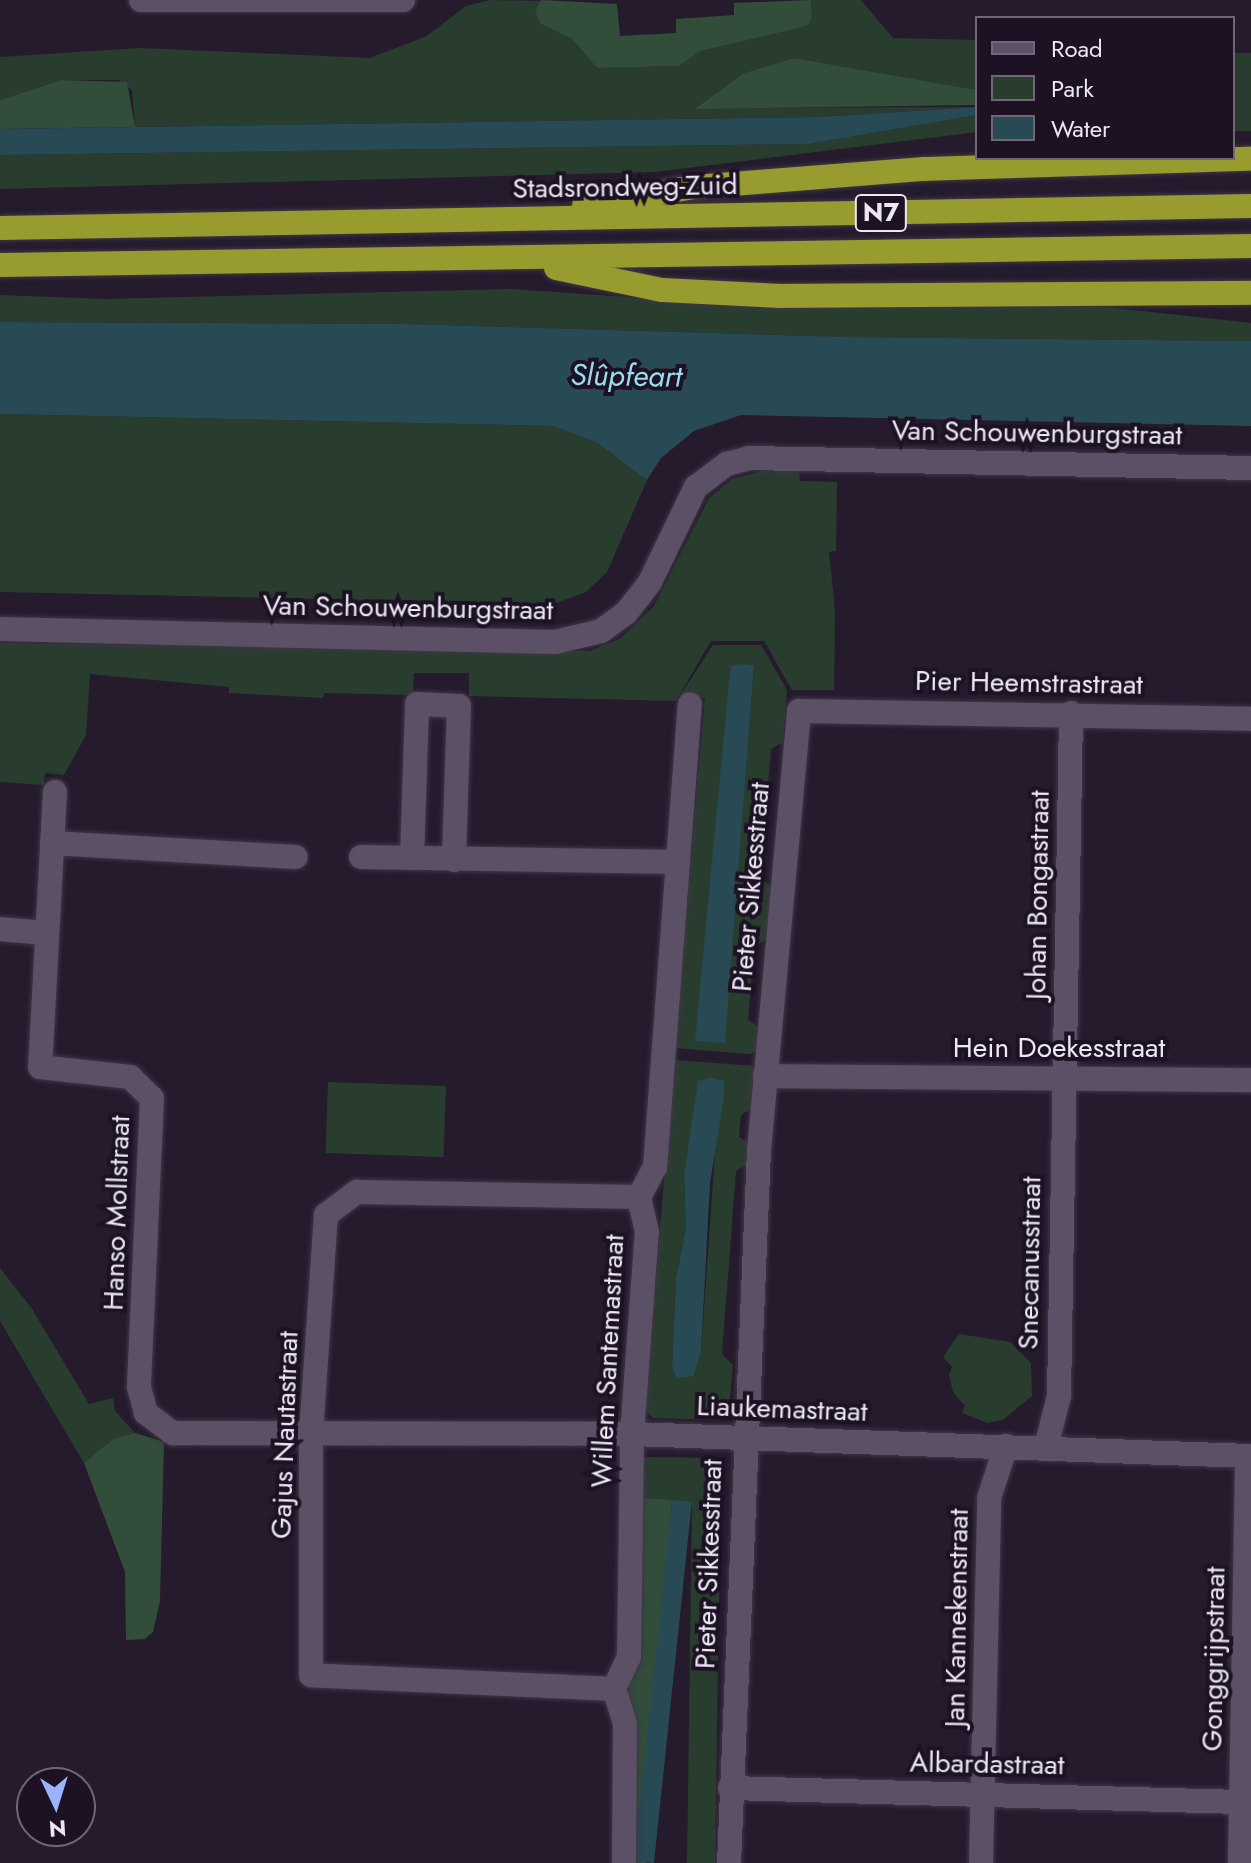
<!DOCTYPE html>
<html>
<head>
<meta charset="utf-8">
<style>
  body { margin:0 }
  #map { position:relative; width:1251px; height:1863px; overflow:hidden; background:#251b2d; font-family:Jost,sans-serif }
  div>[style] { position:absolute }
  .green>* { inset:0; background:#293d2f; transform-origin:0 0 }
  .forest>* { inset:0; background:#334d3b; transform-origin:0 0 }
  .water>* { inset:0; background:#284a54; transform-origin:0 0 }
  .roads { filter:drop-shadow(0 0 2px #3f3646) drop-shadow(0 0 2px #3f3646) }
  .street>* { height:24px; margin:-12px; padding:0 12px; transform-origin:12px; border-radius:12px; background:#5c5066 }
  .secondary>* { height:24px; margin:-12px; padding:0 12px; transform-origin:12px; border-radius:12px; background:#5c5066 }
  .highway>* { height:24px; margin:-12px; padding:0 12px; transform-origin:12px; border-radius:12px; background:#989b2e }
  span { translate:-50% -50%; white-space:nowrap; text-align:center; line-height:1.15; -webkit-text-stroke:8px #1c1223; paint-order:stroke }
  .shield-label span { padding:2px 6px; background:#1c1223; border:2px solid; border-radius:6px; -webkit-text-stroke-width:0 }
  .shield-label { font-size:26px; color:#ede6f3; font-weight:700 }
  .street-label { font-size:28px; color:#ede6f3 }
  .water-label { font-size:30px; color:#98dcf0; font-style:italic }
  .legend { position:absolute; left:975px; top:16px; width:260px; height:144px; box-sizing:border-box; background:#1c1223; border:2px solid #706776; margin:0; padding:10px 14px; list-style:none; font-size:24px; color:#ede6f3 }
  .legend li { display:flex; align-items:center; gap:16px; height:40px }
  .legend b { width:40px; border:2px solid #706776 }
  .north { position:absolute; left:16px; top:1767px; width:80px; height:80px; box-sizing:border-box; background:#1c1223; border:2px solid #706776; border-radius:50%; rotate:176deg; font-size:22px; font-weight:700; line-height:32px; text-align:center; color:#ede6f3 }
  .north::after { content:''; display:block; margin:auto; width:28px; height:36px; background:#9cb4fd; clip-path:polygon(50% 0,100% 100%,50% 72%,0 100%) }
</style>
</head>
<body>
<div id="map">
  <div class="green">
    <i style="clip-path:polygon(490px 0,540px 1px,541px 24px,572px 39px,597px 68px,677px 66px,701px 51px,799px 28px,812px 15px,811px 0,861px 0,893px 38px,977px 40px,977px 90px,794px 58px,744px 73px,695px 108px,977px 107px,818px 117px,135px 127px,132px 90px,118px 80px,61px 80px,0 100px,0 57px,140px 48px,370px 58px,427px 36px,466px 6px)"></i>
    <i style="left:1251px;top:53px;width:78px;height:18px;rotate:90deg"></i>
    <i style="clip-path:polygon(977px 115px,977px 132px,655px 172px,0 189px,0 155px,809px 144px)"></i>
    <i style="clip-path:polygon(510px 289px,671px 300px,1106px 307px,1251px 323px,1251px 341px,847px 337px,406px 324px,0 322px,0 295px,105px 299px)"></i>
    <i style="clip-path:polygon(0 414px,553px 426px,596px 442px,647px 480px,607px 572px,586px 592px,554px 604px,0 592px)"></i>
    <i style="clip-path:polygon(766px 470px,799px 471px,800px 481px,837px 482px,836px 551px,829px 552px,835px 610px,834px 690px,792px 690px,764px 641px,711px 641px,676px 701px,469px 696px,469px 673px,414px 673px,413px 695px,324px 693px,323px 698px,229px 693px,229px 687px,90px 674px,86px 735px,64px 775px,45px 773px,44px 785px,0 782px,0 643px,590px 651px,621px 638px,654px 606px,709px 498px,732px 479px)"></i>
    <i style="clip-path:polygon(evenodd,713px 645px,761px 645px,787px 690px,783px 742px,771px 749px,760px 878px,771px 886px,767px 939px,754px 947px,748px 1019px,759px 1028px,757px 1051px,750px 1054px,674px 1048px,705px 698px,681px 694px,713px 645px,742px 664px,754px 667px,724px 1043px,742px 664px)"></i>
    <i style="clip-path:polygon(evenodd,674px 1060px,756px 1066px,753px 1108px,741px 1115px,739px 1137px,749px 1143px,749px 1163px,736px 1171px,722px 1354px,733px 1365px,729px 1408px,716px 1420px,653px 1418px,645px 1410px,674px 1060px,715px 1153px,701px 1352px,694px 1376px,672px 1367px,676px 1278px,686px 1228px,684px 1176px,715px 1153px)"></i>
    <i style="left:328px;top:1082px;width:118px;height:71px;rotate:2deg"></i>
    <i style="clip-path:polygon(0 1268px,32px 1309px,89px 1404px,113px 1398px,115px 1411px,135px 1433px,113px 1439px,84px 1463px,0 1321px)"></i>
    <i style="clip-path:polygon(959px 1334px,1010px 1342px,1031px 1363px,1032px 1396px,1003px 1420px,987px 1423px,962px 1413px,965px 1406px,953px 1392px,949px 1375px,952px 1367px,943px 1357px)"></i>
    <i style="clip-path:polygon(643px 1457px,721px 1458px,715px 1863px,687px 1863px,692px 1503px,642px 1498px)"></i>
  </div>
  <div class="forest">
    <i style="clip-path:polygon(541px 0,617px 4px,620px 36px,676px 33px,676px 19px,734px 15px,734px 3px,811px 0,812px 15px,809px 24px,799px 28px,701px 51px,678px 66px,597px 68px,572px 39px,541px 24px,535px 12px)"></i>
    <i style="clip-path:polygon(794px 58px,977px 90px,977px 105px,694px 109px,744px 73px)"></i>
    <i style="clip-path:polygon(61px 80px,127px 82px,135px 127px,0 129px,0 100px)"></i>
    <i style="clip-path:polygon(135px 1433px,164px 1442px,160px 1601px,153px 1632px,145px 1639px,126px 1640px,125px 1572px,84px 1463px,113px 1439px)"></i>
    <i style="left:642px;top:1498px;width:30px;height:365px;rotate:4deg"></i>
  </div>
  <div class="water">
    <i style="clip-path:polygon(977px 107px,977px 115px,809px 144px,0 155px,0 129px,818px 117px)"></i>
    <i style="clip-path:polygon(0 322px,406px 324px,847px 337px,1251px 341px,1251px 426px,741px 415px,694px 431px,661px 458px,647px 480px,596px 442px,553px 426px,0 414px)"></i>
    <i style="clip-path:polygon(742px 664px,754px 666px,725px 1043px,695px 1041px,729px 683px,731px 666px)"></i>
    <i style="clip-path:polygon(711px 1078px,724px 1081px,724px 1097px,710px 1183px,701px 1352px,694px 1376px,677px 1378px,672px 1367px,676px 1278px,686px 1228px,684px 1176px,698px 1081px)"></i>
    <i style="left:672px;top:1500px;width:20px;height:363px;rotate:6deg"></i>
  </div>
  <div class="roads">
    <div class="street">
      <i style="left:141px;top:0;width:262px"></i>
      <i style="left:55px;top:792px;width:275px;rotate:93.1deg"></i>
      <i style="left:40px;top:1067px;width:91px;rotate:6.3deg"></i>
      <i style="left:130px;top:1077px;width:30px;rotate:44deg"></i>
      <i style="left:152px;top:1098px;width:289px;rotate:92.6deg"></i>
      <i style="left:139px;top:1387px;width:27px;rotate:75deg"></i>
      <i style="left:146px;top:1413px;width:34px;rotate:37deg"></i>
      <i style="left:173px;top:1433px;width:459px;rotate:0.1deg"></i>
      <i style="left:632px;top:1434px;width:619px;rotate:2.04deg"></i>
      <i style="left:52px;top:843px;width:244px;rotate:3.3deg"></i>
      <i style="left:361px;top:857px;width:317px;rotate:0.9deg"></i>
      <i style="left:412px;top:858px;width:154px;rotate:-88.1deg"></i>
      <i style="left:417px;top:704px;width:42px;rotate:2.7deg"></i>
      <i style="left:459px;top:706px;width:154px;rotate:91.9deg"></i>
      <i style="left:0;top:929px;width:44px;rotate:5.2deg"></i>
      <i style="left:765px;top:1076px;width:486px;rotate:0.5deg"></i>
      <i style="left:1046px;top:1447px;width:53px;rotate:-75.7deg"></i>
      <i style="left:1059px;top:1396px;width:683px;rotate:-88.99deg"></i>
      <i style="left:614px;top:1689px;width:303px;rotate:-177.4deg"></i>
      <i style="left:311px;top:1675px;width:241px;rotate:-90deg"></i>
      <i style="left:311px;top:1434px;width:220px;rotate:-86.1deg"></i>
      <i style="left:326px;top:1215px;width:39px;rotate:-37deg"></i>
      <i style="left:357px;top:1192px;width:282px;rotate:1deg"></i>
      <i style="left:730px;top:1788px;width:511px;rotate:1.57deg"></i>
      <i style="left:624px;top:1863px;width:139px;rotate:-89.6deg"></i>
      <i style="left:625px;top:1724px;width:37px;rotate:-107deg"></i>
      <i style="left:614px;top:1689px;width:35px;rotate:-65deg"></i>
      <i style="left:629px;top:1657px;width:223px;rotate:-89.2deg"></i>
      <i style="left:632px;top:1434px;width:203px;rotate:-85.8deg"></i>
      <i style="left:647px;top:1232px;width:36px;rotate:-103deg"></i>
      <i style="left:639px;top:1197px;width:34px;rotate:-62deg"></i>
      <i style="left:655px;top:1167px;width:464px;rotate:-85.7deg"></i>
      <i style="left:729px;top:1863px;width:713px;rotate:-87.59deg"></i>
      <i style="left:759px;top:1151px;width:442px;rotate:-84.8deg"></i>
      <i style="left:799px;top:711px;width:452px;rotate:1deg"></i>
      <i style="left:981px;top:1863px;width:365px;rotate:-88.7deg"></i>
      <i style="left:989px;top:1498px;width:55px;rotate:-71.9deg"></i>
      <i style="left:1240px;top:1863px;width:407px;rotate:-89deg"></i>
    </div>
    <div class="secondary">
      <i style="left:0;top:629px;width:555px;rotate:1.34deg"></i>
      <i style="left:555px;top:642px;width:47px;rotate:-13.4deg"></i>
      <i style="left:601px;top:631px;width:31px;rotate:-36deg"></i>
      <i style="left:626px;top:613px;width:39px;rotate:-52deg"></i>
      <i style="left:650px;top:582px;width:106px;rotate:-64.2deg"></i>
      <i style="left:696px;top:487px;width:39px;rotate:-37deg"></i>
      <i style="left:727px;top:464px;width:23px;rotate:-15deg"></i>
      <i style="left:749px;top:458px;width:502px;rotate:1.14deg"></i>
    </div>
    <div class="highway">
      <i style="left:584px;top:206px;width:112px;rotate:-9.8deg"></i>
      <i style="left:694px;top:187px;width:231px;rotate:-4.5deg"></i>
      <i style="left:924px;top:169px;width:327px;rotate:-1.8deg"></i>
      <i style="left:0;top:228px;width:1251px;rotate:-1.01deg"></i>
      <i style="left:0;top:265px;width:1251px;rotate:-0.87deg"></i>
      <i style="left:556px;top:268px;width:108px;rotate:11.7deg"></i>
      <i style="left:662px;top:290px;width:119px;rotate:2.9deg"></i>
      <i style="left:781px;top:296px;width:470px;rotate:-0.4deg"></i>
    </div>
  </div>
  <div class="shield-label">
    <span style="left:881px;top:213px">N7</span>
  </div>
  <div class="street-label">
    <span style="left:625px;top:187px;rotate:-1deg">Stadsrondweg-Zuid</span>
    <span style="left:1037px;top:433px;rotate:1deg">Van Schouwenburgstraat</span>
    <span style="left:408px;top:608px;rotate:1deg">Van Schouwenburgstraat</span>
    <span style="left:1029px;top:683px;rotate:1deg">Pier Heemstrastraat</span>
    <span style="left:751px;top:887px;rotate:-85deg">Pieter Sikkesstraat</span>
    <span style="left:1038px;top:895px;rotate:-89deg">Johan Bongastraat</span>
    <span style="left:1059px;top:1048px">Hein Doekesstraat</span>
    <span style="left:117px;top:1213px;rotate:-88deg">Hanso Mollstraat</span>
    <span style="left:1030px;top:1263px;rotate:-89deg">Snecanusstraat</span>
    <span style="left:608px;top:1361px;rotate:-87deg">Willem Santemastraat</span>
    <span style="left:782px;top:1409px;rotate:2deg">Liaukemastraat</span>
    <span style="left:285px;top:1435px;rotate:-88deg">Gajus Nautastraat</span>
    <span style="left:709px;top:1564px;rotate:-88deg">Pieter Sikkesstraat</span>
    <span style="left:957px;top:1618px;rotate:-89deg">Jan Kannekenstraat</span>
    <span style="left:1214px;top:1659px;rotate:-89deg">Gonggrijpstraat</span>
    <span style="left:987px;top:1764px;rotate:1deg">Albardastraat</span>
  </div>
  <div class="water-label">
    <span style="left:626px;top:376px;rotate:1deg">Slûpfeart</span>
  </div>
  <ul class="legend">
  <li><b style="height:10px;background:#5c5066"></b>Road</li>
  <li><b style="height:22px;background:#293d2f"></b>Park</li>
  <li><b style="height:22px;background:#284a54"></b>Water</li>
  </ul>
  <div class="north">N</div>
</div>
</body>
</html>
